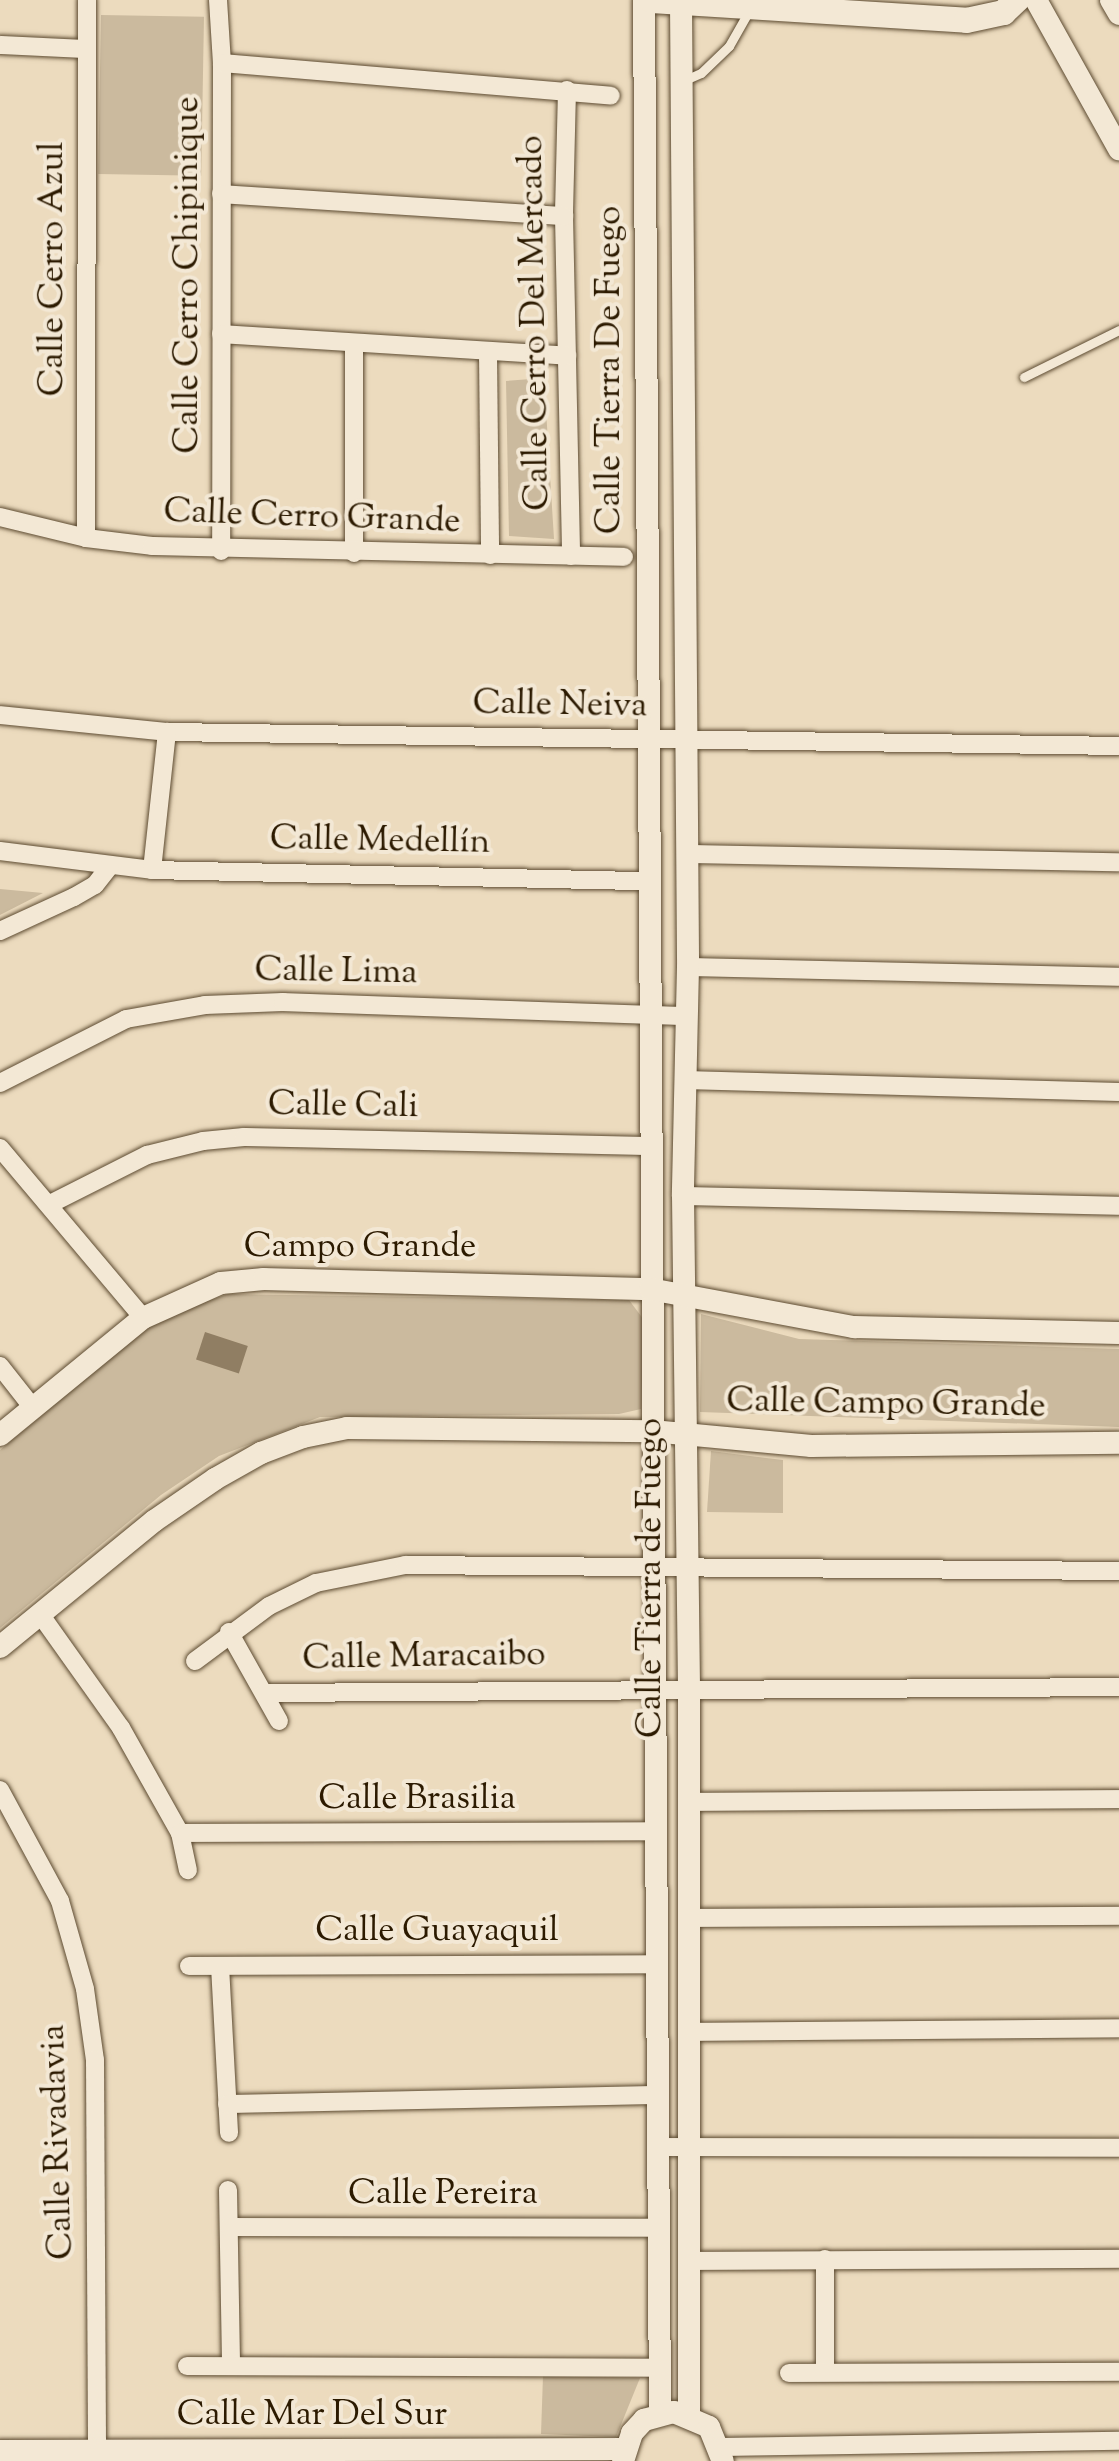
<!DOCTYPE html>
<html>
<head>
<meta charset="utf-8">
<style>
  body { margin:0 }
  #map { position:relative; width:1119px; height:2461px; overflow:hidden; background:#ecdbbe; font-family:"Sorts Mill Goudy",serif }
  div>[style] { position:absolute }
  .green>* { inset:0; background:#cbba9e; transform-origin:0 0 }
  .building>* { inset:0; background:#907e63; transform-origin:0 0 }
  .roads { filter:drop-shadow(0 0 2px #5c4a30) drop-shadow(0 0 2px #5c4a30) }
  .service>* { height:9px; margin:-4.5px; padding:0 4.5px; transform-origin:4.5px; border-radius:4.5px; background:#f3e8d5 }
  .minor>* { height:18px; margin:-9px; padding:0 9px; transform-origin:9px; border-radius:9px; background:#f3e8d5 }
  .tertiary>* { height:22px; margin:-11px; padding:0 11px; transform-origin:11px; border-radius:11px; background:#f3e8d5 }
  .secondary>* { height:25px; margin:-12.5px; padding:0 12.5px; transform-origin:12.5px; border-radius:12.5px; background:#f3e8d5 }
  span { translate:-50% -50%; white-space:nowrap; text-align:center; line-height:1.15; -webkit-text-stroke:8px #f3e8d5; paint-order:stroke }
  .street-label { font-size:35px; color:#2c1a00 }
</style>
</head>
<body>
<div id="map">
  <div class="green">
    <i style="left:101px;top:15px;width:103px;height:159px;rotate:1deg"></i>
    <i style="clip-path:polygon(544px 378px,554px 539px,509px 536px,506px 381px)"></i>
    <i style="clip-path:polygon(0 889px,43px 893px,0 915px)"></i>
    <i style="clip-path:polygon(228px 1294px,629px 1300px,644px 1320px,641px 1409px,619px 1414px,320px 1417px,219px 1456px,161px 1495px,0 1628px,0 1450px,146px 1329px,178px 1311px)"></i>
    <i style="clip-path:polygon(701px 1314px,799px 1339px,1119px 1349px,1119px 1427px,700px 1412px)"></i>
    <i style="clip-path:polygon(711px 1451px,783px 1460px,783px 1513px,707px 1512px)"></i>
    <i style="clip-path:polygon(543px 2376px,640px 2378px,616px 2437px,541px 2434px)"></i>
  </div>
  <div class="building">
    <i style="left:205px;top:1332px;width:45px;height:29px;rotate:18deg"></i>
  </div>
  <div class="roads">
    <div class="service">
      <i style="left:685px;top:80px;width:17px;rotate:-24deg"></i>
      <i style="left:701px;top:73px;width:39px;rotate:-44deg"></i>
      <i style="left:729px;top:46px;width:43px;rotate:-60.4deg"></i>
      <i style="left:1024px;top:377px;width:106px;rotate:-26.3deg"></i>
    </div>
    <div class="minor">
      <i style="left:218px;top:0;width:63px;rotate:86.4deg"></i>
      <i style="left:222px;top:63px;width:488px;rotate:90.1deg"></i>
      <i style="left:0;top:45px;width:86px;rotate:2.7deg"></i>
      <i style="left:222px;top:63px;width:390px;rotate:4.8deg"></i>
      <i style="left:567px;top:90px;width:126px;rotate:91.4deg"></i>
      <i style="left:564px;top:216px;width:340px;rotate:88.8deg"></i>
      <i style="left:221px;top:194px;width:344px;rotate:3.7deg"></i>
      <i style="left:221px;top:334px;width:347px;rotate:3.6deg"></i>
      <i style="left:354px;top:343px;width:210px;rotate:90deg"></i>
      <i style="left:488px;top:353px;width:202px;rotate:89.4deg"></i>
      <i style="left:0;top:517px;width:89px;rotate:13.7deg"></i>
      <i style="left:86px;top:538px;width:66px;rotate:6.9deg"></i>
      <i style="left:152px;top:546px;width:472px;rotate:1.3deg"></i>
      <i style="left:86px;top:538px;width:538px;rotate:-89.89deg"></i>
      <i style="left:0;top:715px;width:168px;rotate:5.8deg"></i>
      <i style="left:167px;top:732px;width:952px;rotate:0.84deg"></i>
      <i style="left:0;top:851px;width:153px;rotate:7.1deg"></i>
      <i style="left:152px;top:870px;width:496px;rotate:1.3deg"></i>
      <i style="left:687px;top:854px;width:432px;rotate:1.1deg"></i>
      <i style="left:152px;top:870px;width:139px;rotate:-83.8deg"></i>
      <i style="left:0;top:931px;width:81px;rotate:-24.7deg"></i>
      <i style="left:74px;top:897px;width:24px;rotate:-30deg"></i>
      <i style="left:95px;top:885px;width:24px;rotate:-52deg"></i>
      <i style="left:688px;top:967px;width:431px;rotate:1.3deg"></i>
      <i style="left:685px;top:1080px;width:434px;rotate:1.6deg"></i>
      <i style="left:0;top:1083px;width:141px;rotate:-26.9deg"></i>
      <i style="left:126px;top:1019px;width:80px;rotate:-10deg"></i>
      <i style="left:205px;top:1005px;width:78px;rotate:-2.2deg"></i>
      <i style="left:283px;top:1002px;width:404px;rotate:2deg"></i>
      <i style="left:0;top:1148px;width:222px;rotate:49.9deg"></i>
      <i style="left:683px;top:1196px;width:436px;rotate:1.3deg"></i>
      <i style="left:50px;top:1204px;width:109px;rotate:-26.8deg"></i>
      <i style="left:147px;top:1155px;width:58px;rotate:-14deg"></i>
      <i style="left:203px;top:1141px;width:41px;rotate:-5.6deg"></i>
      <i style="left:244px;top:1137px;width:404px;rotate:1.3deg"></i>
      <i style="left:0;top:1366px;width:53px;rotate:51.8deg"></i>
      <i style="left:40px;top:1614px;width:140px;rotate:54.6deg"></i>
      <i style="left:121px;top:1728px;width:120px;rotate:60.7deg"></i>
      <i style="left:180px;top:1833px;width:38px;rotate:78deg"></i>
      <i style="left:229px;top:1632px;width:102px;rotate:60.7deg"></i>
      <i style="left:195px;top:1661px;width:92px;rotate:-36.6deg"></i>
      <i style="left:269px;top:1606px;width:52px;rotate:-26.1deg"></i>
      <i style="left:316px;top:1583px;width:91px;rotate:-11.4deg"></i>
      <i style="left:405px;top:1565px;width:714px;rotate:0.48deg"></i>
      <i style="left:264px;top:1693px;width:855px;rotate:-0.4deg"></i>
      <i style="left:0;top:1790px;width:126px;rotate:61.6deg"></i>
      <i style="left:60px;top:1901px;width:91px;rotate:74.1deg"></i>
      <i style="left:85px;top:1989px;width:72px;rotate:82deg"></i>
      <i style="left:95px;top:2060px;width:392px;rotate:89.7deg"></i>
      <i style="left:687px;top:1802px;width:432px;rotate:-0.4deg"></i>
      <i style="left:180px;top:1833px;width:473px;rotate:-0.2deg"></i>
      <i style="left:688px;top:1918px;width:431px;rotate:-0.3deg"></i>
      <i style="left:189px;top:1966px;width:466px;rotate:-0.2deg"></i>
      <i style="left:220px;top:1966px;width:167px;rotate:86.9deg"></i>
      <i style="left:688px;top:2032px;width:431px;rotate:-0.5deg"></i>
      <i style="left:227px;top:2104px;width:429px;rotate:-1.2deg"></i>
      <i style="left:657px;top:2147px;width:462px;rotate:0.1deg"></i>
      <i style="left:228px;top:2190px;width:176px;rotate:89deg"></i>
      <i style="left:229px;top:2227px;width:429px;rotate:0.1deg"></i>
      <i style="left:689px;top:2261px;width:430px;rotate:-0.3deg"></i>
      <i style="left:187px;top:2366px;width:472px;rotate:0.2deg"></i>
      <i style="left:825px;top:2372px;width:113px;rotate:-90deg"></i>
      <i style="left:789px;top:2373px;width:330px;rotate:-0.2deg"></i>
      <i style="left:721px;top:2447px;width:398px;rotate:-0.9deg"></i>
    </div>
    <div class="tertiary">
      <i style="left:644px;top:0;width:2413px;rotate:89.62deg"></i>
      <i style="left:1036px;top:0;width:171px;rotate:60.9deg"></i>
      <i style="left:1111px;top:0;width:16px;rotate:60deg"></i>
      <i style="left:681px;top:2px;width:965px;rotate:89.58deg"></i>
      <i style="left:688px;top:967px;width:229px;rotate:91.3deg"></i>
      <i style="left:683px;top:1196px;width:491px;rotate:89.3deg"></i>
      <i style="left:689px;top:1687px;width:727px;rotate:90deg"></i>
      <i style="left:0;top:1435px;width:185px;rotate:-39.3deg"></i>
      <i style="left:143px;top:1318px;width:85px;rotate:-24.2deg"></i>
      <i style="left:221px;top:1283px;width:43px;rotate:-5.3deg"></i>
      <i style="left:264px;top:1279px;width:386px;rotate:1.5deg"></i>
      <i style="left:650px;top:1289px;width:208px;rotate:10.6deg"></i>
      <i style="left:854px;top:1327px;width:265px;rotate:1.3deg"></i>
      <i style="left:0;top:1647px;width:199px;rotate:-39.3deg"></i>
      <i style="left:154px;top:1521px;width:74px;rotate:-34.5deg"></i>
      <i style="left:215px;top:1479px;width:53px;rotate:-29.5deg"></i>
      <i style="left:261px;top:1453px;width:45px;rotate:-20.9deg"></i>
      <i style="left:303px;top:1437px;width:45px;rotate:-11.6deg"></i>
      <i style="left:347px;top:1428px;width:305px;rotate:0.6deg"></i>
      <i style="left:652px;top:1431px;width:160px;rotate:5.4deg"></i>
      <i style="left:811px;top:1446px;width:308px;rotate:-0.6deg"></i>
      <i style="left:0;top:2451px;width:624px;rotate:-0.18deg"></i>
      <i style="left:623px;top:2461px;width:29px;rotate:-72deg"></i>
      <i style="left:632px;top:2433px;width:18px;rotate:-47deg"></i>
      <i style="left:644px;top:2420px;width:31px;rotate:-15deg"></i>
      <i style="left:674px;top:2412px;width:38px;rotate:23deg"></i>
      <i style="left:709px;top:2427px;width:37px;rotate:68deg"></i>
    </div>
    <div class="secondary">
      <i style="left:651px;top:0;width:316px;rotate:3.6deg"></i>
      <i style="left:966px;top:20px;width:38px;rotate:-12deg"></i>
      <i style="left:1003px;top:12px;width:18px;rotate:-43deg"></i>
    </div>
  </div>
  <div class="street-label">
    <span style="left:54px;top:269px;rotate:-90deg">Calle Cerro Azul</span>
    <span style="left:189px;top:275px;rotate:-90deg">Calle Cerro Chipinique</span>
    <span style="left:536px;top:323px;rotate:-91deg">Calle Cerro Del Mercado</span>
    <span style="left:611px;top:370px;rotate:-90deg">Calle Tierra De Fuego</span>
    <span style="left:312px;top:518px;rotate:2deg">Calle Cerro Grande</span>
    <span style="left:560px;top:706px;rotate:1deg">Calle Neiva</span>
    <span style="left:380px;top:842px;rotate:1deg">Calle Medellín</span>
    <span style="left:336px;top:973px;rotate:1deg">Calle Lima</span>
    <span style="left:343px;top:1107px;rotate:1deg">Calle Cali</span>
    <span style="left:360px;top:1248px">Campo Grande</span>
    <span style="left:886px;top:1405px;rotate:1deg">Calle Campo Grande</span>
    <span style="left:652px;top:1578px;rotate:-90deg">Calle Tierra de Fuego</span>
    <span style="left:424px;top:1658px;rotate:-1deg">Calle Maracaibo</span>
    <span style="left:417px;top:1800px">Calle Brasilia</span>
    <span style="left:437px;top:1932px">Calle Guayaquil</span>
    <span style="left:59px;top:2142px;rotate:-92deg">Calle Rivadavia</span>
    <span style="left:443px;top:2195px">Calle Pereira</span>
    <span style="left:312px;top:2416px">Calle Mar Del Sur</span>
  </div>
</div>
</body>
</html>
